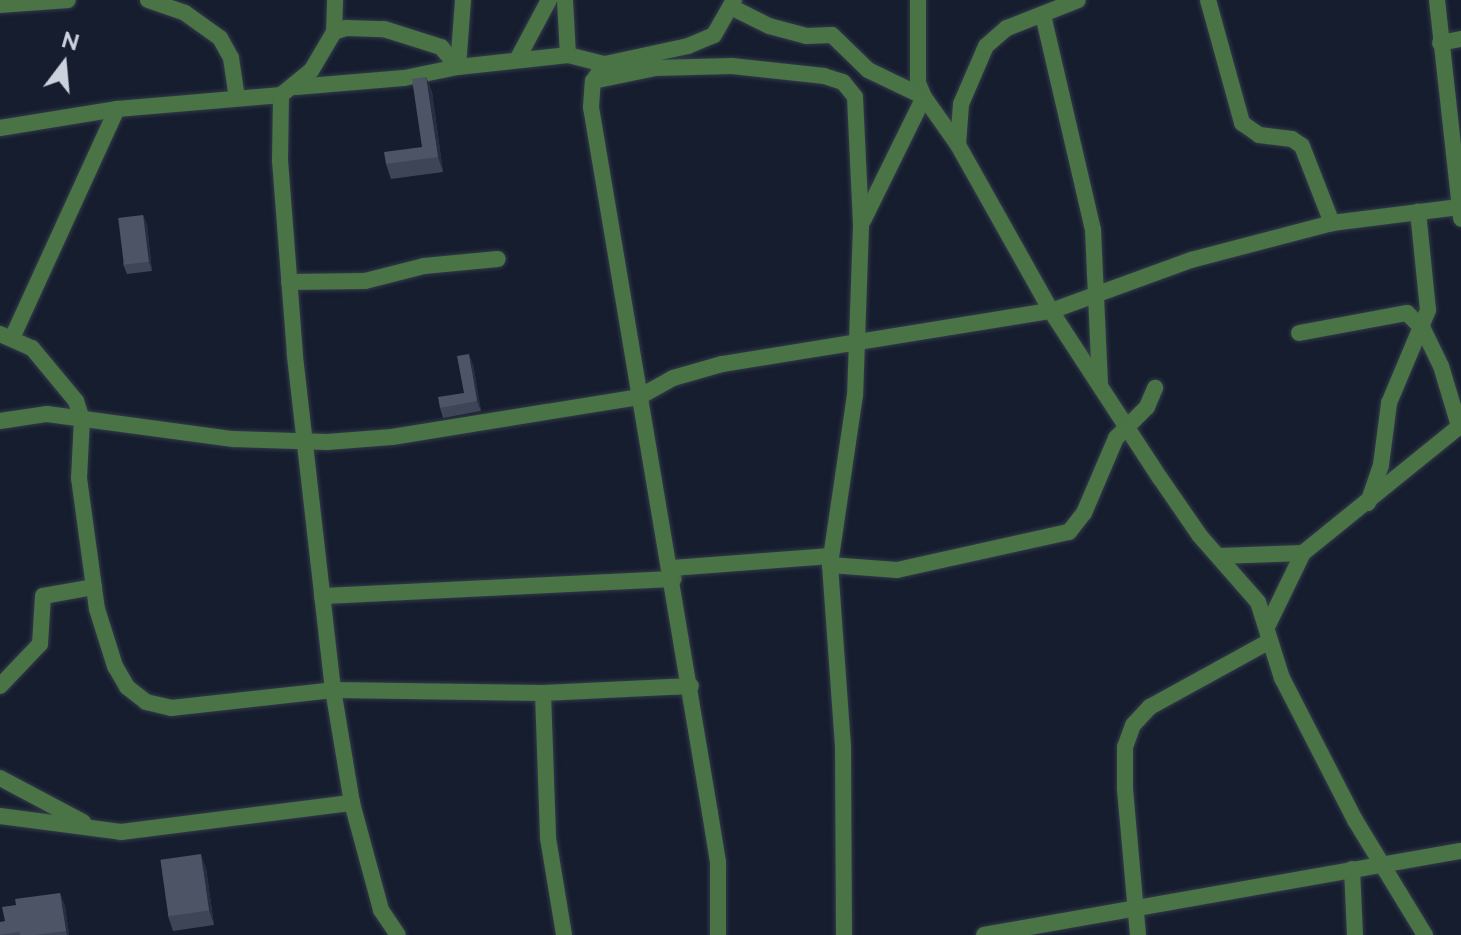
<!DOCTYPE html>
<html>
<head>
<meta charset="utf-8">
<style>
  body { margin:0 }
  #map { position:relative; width:1461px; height:935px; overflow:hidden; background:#151d2e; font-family:Raleway,sans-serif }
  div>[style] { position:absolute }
  .roads { filter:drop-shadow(0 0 2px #323a4a) drop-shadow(0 0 2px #323a4a) }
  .street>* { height:16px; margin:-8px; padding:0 8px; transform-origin:8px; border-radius:8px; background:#4a7346 }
  .wall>* { inset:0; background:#3d4557 }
  .shaded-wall>* { inset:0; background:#262e41 }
  .building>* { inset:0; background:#4c5465; transform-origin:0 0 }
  span { translate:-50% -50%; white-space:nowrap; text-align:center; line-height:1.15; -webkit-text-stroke:8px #151d2e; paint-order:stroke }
  .north { position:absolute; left:24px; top:24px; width:80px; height:80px; -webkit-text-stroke:6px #151d2e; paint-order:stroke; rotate:16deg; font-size:22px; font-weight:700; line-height:32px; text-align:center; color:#cbd1dd }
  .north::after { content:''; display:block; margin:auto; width:28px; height:36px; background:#cbd1dd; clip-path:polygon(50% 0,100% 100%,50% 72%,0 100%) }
</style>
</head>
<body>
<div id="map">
  <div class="roads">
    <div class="street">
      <i style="left:148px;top:0;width:39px;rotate:19deg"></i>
      <i style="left:185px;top:13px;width:43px;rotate:35.5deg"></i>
      <i style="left:220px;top:38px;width:23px;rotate:61deg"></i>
      <i style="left:231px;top:58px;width:40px;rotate:81.5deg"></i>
      <i style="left:565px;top:0;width:55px;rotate:86.9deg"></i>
      <i style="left:568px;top:55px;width:38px;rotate:14deg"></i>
      <i style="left:918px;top:0;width:83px;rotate:90deg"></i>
      <i style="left:918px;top:83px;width:15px;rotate:67deg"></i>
      <i style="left:924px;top:97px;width:59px;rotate:54.7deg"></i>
      <i style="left:958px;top:145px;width:190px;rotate:60.7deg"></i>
      <i style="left:1051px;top:311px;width:199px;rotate:56.9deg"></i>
      <i style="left:1160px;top:478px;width:70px;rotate:55.4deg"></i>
      <i style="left:1200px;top:536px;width:88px;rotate:48.7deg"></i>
      <i style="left:1258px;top:602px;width:80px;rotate:72.5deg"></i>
      <i style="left:1282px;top:678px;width:160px;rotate:62.8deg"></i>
      <i style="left:1355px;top:820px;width:135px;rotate:58.7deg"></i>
      <i style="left:1208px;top:0;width:128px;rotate:74.5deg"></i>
      <i style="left:1242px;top:123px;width:21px;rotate:35deg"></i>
      <i style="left:1259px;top:135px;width:33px;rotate:7deg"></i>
      <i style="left:1292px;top:139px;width:12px;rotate:35deg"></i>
      <i style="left:1302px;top:146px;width:83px;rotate:68.7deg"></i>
      <i style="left:1437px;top:0;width:220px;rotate:83.7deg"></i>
      <i style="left:0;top:5px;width:68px;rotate:-4.2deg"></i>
      <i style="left:733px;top:8px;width:40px;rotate:26.6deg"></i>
      <i style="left:769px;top:26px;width:38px;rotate:15deg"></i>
      <i style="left:806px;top:36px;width:26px;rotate:-2deg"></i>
      <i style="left:832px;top:35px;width:50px;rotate:44.2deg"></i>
      <i style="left:868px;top:70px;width:62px;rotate:25.7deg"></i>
      <i style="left:924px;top:97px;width:138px;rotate:116.2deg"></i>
      <i style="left:1043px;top:15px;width:221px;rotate:76.9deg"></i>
      <i style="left:1093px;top:230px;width:155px;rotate:87.4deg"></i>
      <i style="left:334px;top:32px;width:32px;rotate:-88deg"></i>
      <i style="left:1440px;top:43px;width:21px;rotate:-11deg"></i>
      <i style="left:518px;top:58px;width:66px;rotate:-61.9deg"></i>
      <i style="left:593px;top:81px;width:63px;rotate:-11.8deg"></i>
      <i style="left:655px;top:68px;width:77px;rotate:-1.5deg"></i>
      <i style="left:732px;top:66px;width:93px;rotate:6.2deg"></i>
      <i style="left:824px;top:76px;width:20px;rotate:18deg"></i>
      <i style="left:843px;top:82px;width:19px;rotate:51deg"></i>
      <i style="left:855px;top:97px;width:129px;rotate:87.3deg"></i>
      <i style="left:861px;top:226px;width:169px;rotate:92deg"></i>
      <i style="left:855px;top:395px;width:172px;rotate:98.4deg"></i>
      <i style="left:830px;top:565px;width:181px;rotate:85.9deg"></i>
      <i style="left:843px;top:746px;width:189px;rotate:89.7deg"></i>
      <i style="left:296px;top:87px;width:108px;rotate:-4.8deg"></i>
      <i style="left:404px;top:78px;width:55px;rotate:-11.5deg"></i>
      <i style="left:458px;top:67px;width:67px;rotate:-85.7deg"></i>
      <i style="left:0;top:128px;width:119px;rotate:-9.2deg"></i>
      <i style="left:117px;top:109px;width:165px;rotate:-4.9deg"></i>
      <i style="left:281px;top:95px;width:38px;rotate:-39deg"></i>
      <i style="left:311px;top:71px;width:45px;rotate:-59.5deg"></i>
      <i style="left:334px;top:32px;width:13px;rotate:-18deg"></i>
      <i style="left:346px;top:28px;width:38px;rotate:2deg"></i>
      <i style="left:384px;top:29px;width:60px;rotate:17.5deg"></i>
      <i style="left:441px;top:47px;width:26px;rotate:50deg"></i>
      <i style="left:458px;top:67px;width:111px;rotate:-6.2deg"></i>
      <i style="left:958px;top:145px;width:41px;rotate:-85.8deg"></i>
      <i style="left:961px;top:104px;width:63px;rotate:-66.7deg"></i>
      <i style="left:986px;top:46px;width:28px;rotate:-41deg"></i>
      <i style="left:1007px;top:28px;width:76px;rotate:-21.5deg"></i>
      <i style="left:289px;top:282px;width:76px;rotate:-0.8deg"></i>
      <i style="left:365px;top:281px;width:61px;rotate:-14.3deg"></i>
      <i style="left:424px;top:266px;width:74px;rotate:-5.4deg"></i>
      <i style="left:1299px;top:333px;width:110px;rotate:-10.5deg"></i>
      <i style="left:1407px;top:313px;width:23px;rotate:45deg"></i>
      <i style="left:1423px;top:329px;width:41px;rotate:64.1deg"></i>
      <i style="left:1441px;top:366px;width:63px;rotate:73.3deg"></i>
      <i style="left:0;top:334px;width:35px;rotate:24deg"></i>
      <i style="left:32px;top:348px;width:69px;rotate:50.3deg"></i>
      <i style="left:76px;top:401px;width:19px;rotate:72deg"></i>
      <i style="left:82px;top:419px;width:59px;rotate:92.9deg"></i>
      <i style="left:79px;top:478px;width:132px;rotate:82.2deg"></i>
      <i style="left:97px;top:609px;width:60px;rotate:72.5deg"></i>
      <i style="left:115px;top:666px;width:24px;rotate:60deg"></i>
      <i style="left:127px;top:687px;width:24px;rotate:38deg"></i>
      <i style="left:146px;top:702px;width:26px;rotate:13deg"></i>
      <i style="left:171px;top:708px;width:163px;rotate:-6.3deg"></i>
      <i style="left:333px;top:690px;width:210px;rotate:0.8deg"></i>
      <i style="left:543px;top:693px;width:148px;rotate:-2.7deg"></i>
      <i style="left:13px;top:336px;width:250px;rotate:-65.4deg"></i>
      <i style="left:0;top:421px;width:48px;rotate:-8.5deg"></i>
      <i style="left:47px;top:414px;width:188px;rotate:7.7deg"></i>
      <i style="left:233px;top:439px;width:94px;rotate:1.8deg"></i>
      <i style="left:327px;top:442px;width:65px;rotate:-4.4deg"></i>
      <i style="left:392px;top:437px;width:250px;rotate:-9.2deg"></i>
      <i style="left:639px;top:397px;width:39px;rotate:-29deg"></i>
      <i style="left:673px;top:378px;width:51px;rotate:-15.9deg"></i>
      <i style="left:722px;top:364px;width:333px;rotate:-9.2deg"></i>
      <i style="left:1051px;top:311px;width:149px;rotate:-20deg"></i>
      <i style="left:1191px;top:260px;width:146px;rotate:-14.7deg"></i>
      <i style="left:1332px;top:223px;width:128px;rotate:-7.2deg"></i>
      <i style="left:1368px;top:503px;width:40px;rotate:-71.1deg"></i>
      <i style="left:1381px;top:465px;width:63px;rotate:-82.6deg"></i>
      <i style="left:1389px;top:403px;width:101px;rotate:-67.2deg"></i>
      <i style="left:1428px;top:310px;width:99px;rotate:-95.8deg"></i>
      <i style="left:1220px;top:556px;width:83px;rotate:-2.1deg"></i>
      <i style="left:830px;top:565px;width:67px;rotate:4.3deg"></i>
      <i style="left:897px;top:570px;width:176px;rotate:-12.5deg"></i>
      <i style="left:1069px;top:532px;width:24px;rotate:-52deg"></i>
      <i style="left:1084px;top:513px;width:82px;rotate:-66.9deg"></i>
      <i style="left:1116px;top:438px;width:44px;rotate:-45deg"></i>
      <i style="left:1147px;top:407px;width:21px;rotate:-67deg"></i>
      <i style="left:672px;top:568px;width:159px;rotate:-4.3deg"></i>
      <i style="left:322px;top:596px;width:352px;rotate:-2.8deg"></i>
      <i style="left:1268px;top:625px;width:80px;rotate:-64.1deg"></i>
      <i style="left:1303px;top:553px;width:203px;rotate:-39deg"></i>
      <i style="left:0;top:686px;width:58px;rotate:-46.4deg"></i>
      <i style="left:40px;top:644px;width:48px;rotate:-86.4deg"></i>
      <i style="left:43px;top:596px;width:52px;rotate:-10deg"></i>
      <i style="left:543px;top:693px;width:145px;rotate:88deg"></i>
      <i style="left:548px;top:838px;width:98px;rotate:80.6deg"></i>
      <i style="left:0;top:778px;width:94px;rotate:27.9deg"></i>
      <i style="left:352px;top:803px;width:111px;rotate:74.8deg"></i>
      <i style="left:381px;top:910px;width:30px;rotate:56deg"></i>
      <i style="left:0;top:816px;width:122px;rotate:7.5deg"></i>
      <i style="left:121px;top:832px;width:233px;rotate:-7.2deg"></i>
      <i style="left:352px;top:803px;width:115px;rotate:-99.5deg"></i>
      <i style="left:333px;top:690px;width:337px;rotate:-96.5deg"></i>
      <i style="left:295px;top:355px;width:195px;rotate:-94.4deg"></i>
      <i style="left:280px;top:161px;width:66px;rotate:-89.1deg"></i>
      <i style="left:1352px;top:869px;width:66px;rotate:87.4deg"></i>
      <i style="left:718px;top:935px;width:73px;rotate:-90deg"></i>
      <i style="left:718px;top:862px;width:50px;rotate:-99.3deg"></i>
      <i style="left:710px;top:813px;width:716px;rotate:-99.57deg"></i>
      <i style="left:591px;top:107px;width:26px;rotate:-86deg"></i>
      <i style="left:593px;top:81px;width:21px;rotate:-55deg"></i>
      <i style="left:605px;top:64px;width:85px;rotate:-12.2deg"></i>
      <i style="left:688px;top:46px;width:28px;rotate:-23deg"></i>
      <i style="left:714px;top:35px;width:40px;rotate:-60.3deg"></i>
      <i style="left:984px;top:935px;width:484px;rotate:-10deg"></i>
      <i style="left:1138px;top:935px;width:148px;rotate:-95.1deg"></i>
      <i style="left:1125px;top:788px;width:41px;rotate:-90deg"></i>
      <i style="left:1125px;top:747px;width:23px;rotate:-70deg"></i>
      <i style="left:1133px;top:725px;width:25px;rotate:-47deg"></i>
      <i style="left:1150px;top:707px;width:135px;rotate:-28.8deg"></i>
    </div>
  </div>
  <div class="wall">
    <i style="clip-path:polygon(426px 77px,432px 92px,443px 172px,391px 179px,386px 164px,422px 147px)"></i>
    <i style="clip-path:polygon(143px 215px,147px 225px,152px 271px,127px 274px,123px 264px)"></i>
    <i style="clip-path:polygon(473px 364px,481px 411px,443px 418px,440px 408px,464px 393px)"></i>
    <i style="clip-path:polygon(206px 868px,214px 925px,173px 931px,168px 916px)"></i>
    <i style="clip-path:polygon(60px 893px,65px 906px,69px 935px,0 935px,5px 921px)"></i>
  </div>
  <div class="shaded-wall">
    <i style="clip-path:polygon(426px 77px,432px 92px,443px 172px,438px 157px)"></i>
    <i style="clip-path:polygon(143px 215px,147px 225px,152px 271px,149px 262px)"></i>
    <i style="clip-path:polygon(469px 354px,473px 364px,481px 411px,477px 401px)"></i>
    <i style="clip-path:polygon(201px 854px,206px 868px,214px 925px,209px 910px)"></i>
    <i style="clip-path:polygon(60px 893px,65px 906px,69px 935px,67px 935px,66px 931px)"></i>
  </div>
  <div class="building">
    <i style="clip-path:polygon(426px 77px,438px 157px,386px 164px,384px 152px,422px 147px,412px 79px)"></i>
    <i style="left:143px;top:215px;width:47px;height:25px;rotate:83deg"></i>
    <i style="clip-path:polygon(469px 354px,477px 401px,440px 408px,438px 397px,464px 393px,457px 356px)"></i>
    <i style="left:201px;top:854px;width:57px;height:41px;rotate:82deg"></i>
    <i style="clip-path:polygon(60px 893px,66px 931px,35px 935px,20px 935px,20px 932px,0 935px,0 922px,5px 921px,2px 907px,16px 905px,15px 899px)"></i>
  </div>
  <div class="north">N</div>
</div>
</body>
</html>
